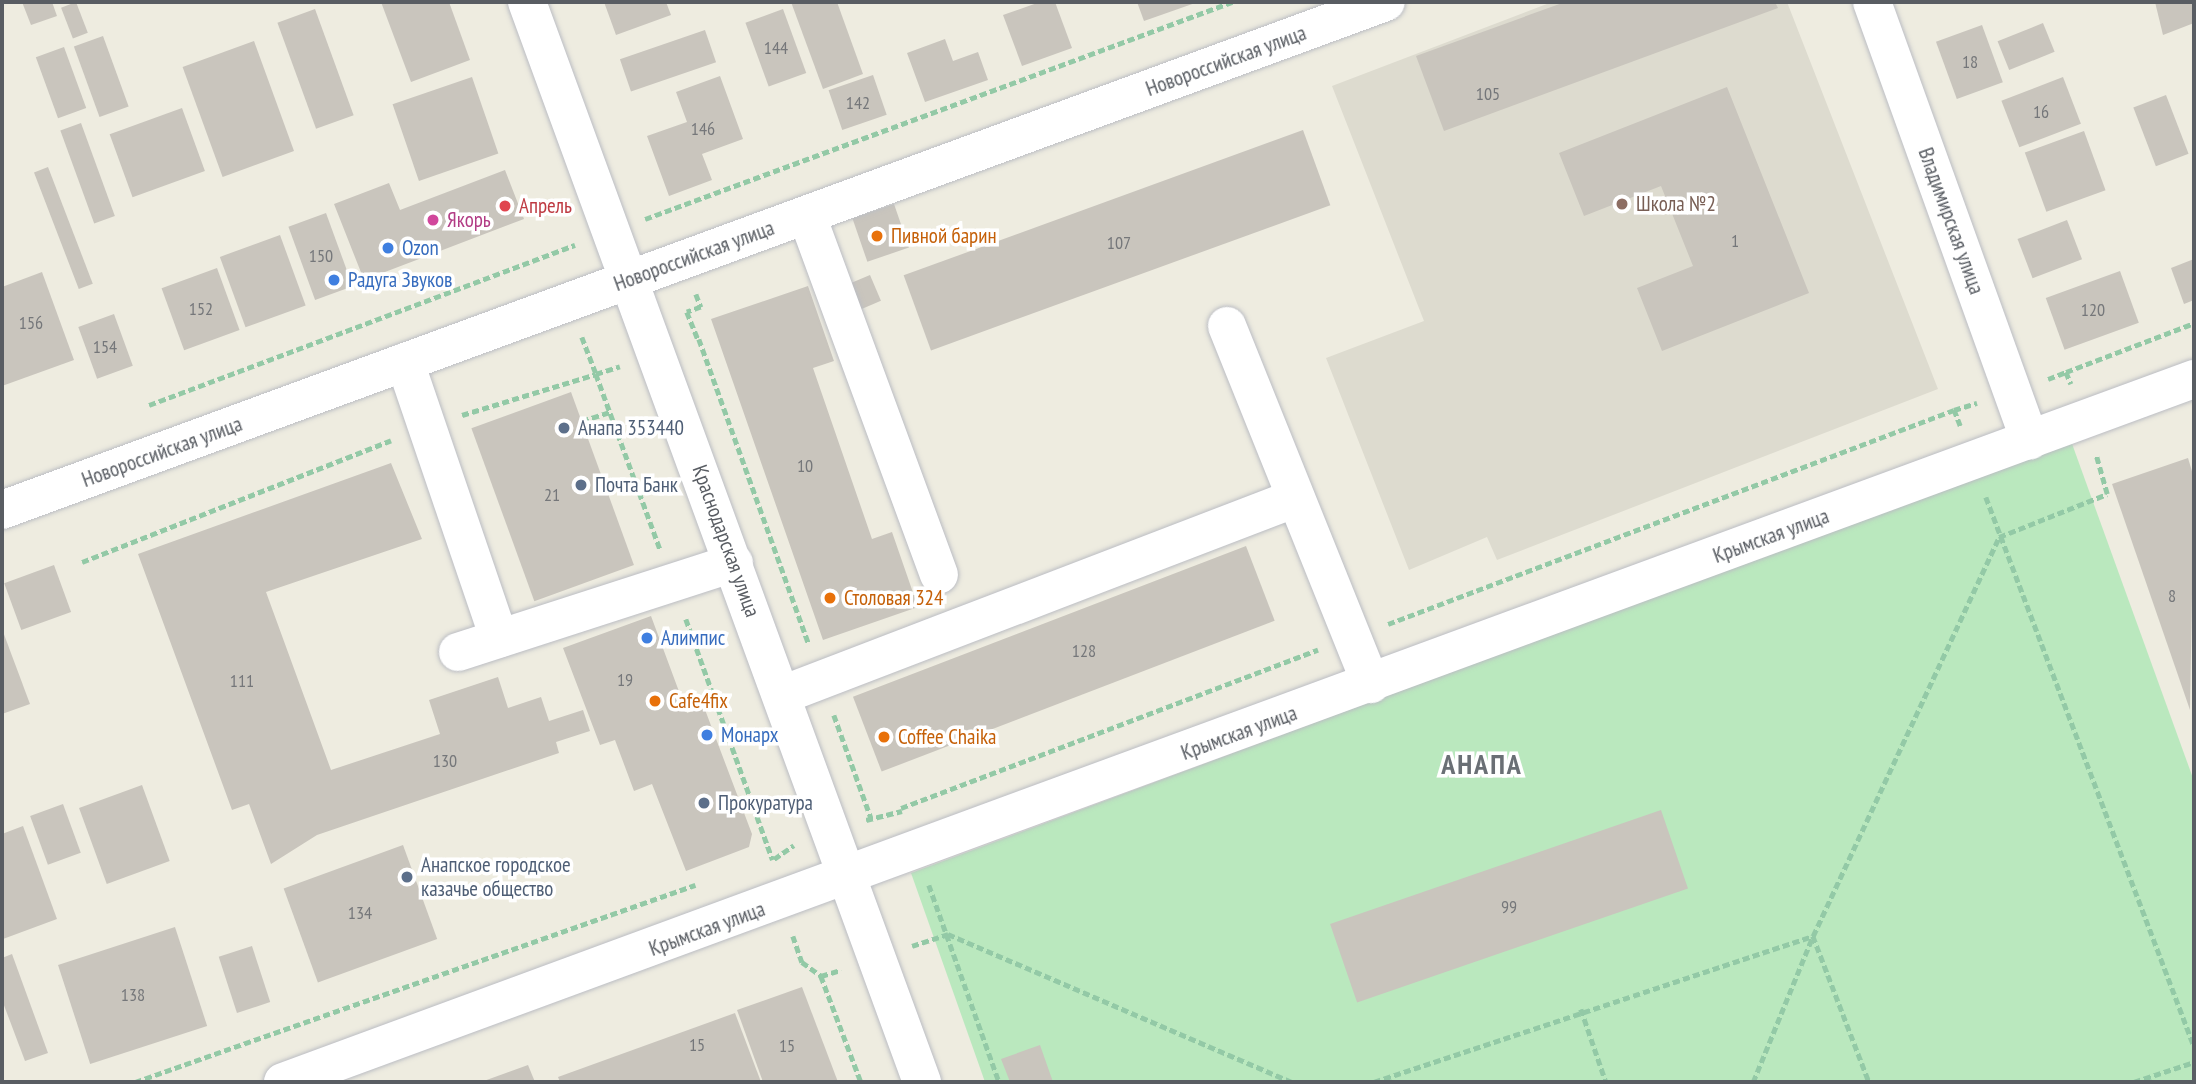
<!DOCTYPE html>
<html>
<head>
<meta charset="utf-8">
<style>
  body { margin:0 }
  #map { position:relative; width:2196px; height:1084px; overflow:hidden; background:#eeece0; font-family:"PT Sans Narrow",sans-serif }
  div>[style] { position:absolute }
  .education>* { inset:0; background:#dddbcf }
  .green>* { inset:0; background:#bae8be }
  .building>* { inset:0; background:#c9c5bd; transform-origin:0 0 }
  .path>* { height:4.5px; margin-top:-2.25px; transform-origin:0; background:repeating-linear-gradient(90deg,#93c9a6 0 7px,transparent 0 10.5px) }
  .roads { filter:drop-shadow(0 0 2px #bbbdc3) drop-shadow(0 0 2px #bbbdc3) }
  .minor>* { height:38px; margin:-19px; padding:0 19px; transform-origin:19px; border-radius:19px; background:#fff }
  .dots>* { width:19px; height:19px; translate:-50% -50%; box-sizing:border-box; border:4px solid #fff; border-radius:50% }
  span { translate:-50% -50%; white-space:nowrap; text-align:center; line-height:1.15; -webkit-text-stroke:7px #fff; paint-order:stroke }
  .number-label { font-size:18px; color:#75777a }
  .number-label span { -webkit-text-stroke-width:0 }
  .street-label { font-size:21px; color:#595d63 }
  .education-label { font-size:21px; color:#785e54 }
  .left { translate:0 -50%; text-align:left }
  .health-label { font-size:21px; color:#be3a42 }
  .hotel-label { font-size:21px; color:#b23c85 }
  .food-label { font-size:21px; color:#c56008 }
  .shop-label { font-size:21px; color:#366cbe }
  .service-label { font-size:21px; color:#4e5e75 }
  .district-label { font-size:28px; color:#6a6f75; font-weight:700; letter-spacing:2px }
  .frame { position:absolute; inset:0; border:4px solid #595d63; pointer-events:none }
</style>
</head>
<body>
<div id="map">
  <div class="education">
    <i style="clip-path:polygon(1552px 2px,1787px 2px,1938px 389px,1497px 560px,1487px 537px,1409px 570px,1326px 358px,1424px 321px,1332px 86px)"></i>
  </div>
  <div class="green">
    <i style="clip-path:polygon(2071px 441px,2194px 781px,2194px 1082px,985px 1082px,911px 873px)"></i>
  </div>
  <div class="building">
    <i style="clip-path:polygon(22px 2px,52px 2px,57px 16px,31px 25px)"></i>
    <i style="left:76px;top:2px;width:33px;height:16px;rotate:69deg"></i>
    <i style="clip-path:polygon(381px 2px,449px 2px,470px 60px,411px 82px)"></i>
    <i style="clip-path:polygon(604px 2px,666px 2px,671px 15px,616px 35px)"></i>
    <i style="clip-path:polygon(791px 2px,837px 2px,863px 74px,823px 89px)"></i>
    <i style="clip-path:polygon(1040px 2px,1055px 2px,1072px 48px,1022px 66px,1003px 15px)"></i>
    <i style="clip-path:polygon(1137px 2px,1198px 2px,1144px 21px)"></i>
    <i style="clip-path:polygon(1565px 2px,1775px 2px,1778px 8px,1444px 131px,1416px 56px)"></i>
    <i style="clip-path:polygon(2155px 2px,2194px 2px,2194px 23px,2163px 35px)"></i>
    <i style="left:315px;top:9px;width:113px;height:40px;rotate:70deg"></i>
    <i style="left:783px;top:9px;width:68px;height:40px;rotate:70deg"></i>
    <i style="left:2043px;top:23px;width:31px;height:49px;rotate:68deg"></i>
    <i style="left:1982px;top:25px;width:61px;height:49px;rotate:70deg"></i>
    <i style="left:705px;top:30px;width:34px;height:90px;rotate:71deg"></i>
    <i style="left:103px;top:36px;width:75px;height:31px;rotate:70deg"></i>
    <i style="clip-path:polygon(945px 39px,953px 61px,978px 52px,988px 80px,925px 102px,907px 53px)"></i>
    <i style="left:254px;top:41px;width:117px;height:76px;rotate:70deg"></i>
    <i style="left:64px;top:47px;width:65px;height:30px;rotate:70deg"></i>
    <i style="left:873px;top:75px;width:42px;height:47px;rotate:71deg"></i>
    <i style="clip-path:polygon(720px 76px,743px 139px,702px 154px,712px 180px,669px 196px,647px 136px,687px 122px,676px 92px)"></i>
    <i style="left:472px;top:77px;width:81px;height:84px;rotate:71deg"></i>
    <i style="left:2063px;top:77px;width:50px;height:66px;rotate:69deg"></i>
    <i style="clip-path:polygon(1727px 87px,1809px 293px,1662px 351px,1637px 288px,1693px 266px,1661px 186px,1584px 216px,1559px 153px)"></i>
    <i style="left:2166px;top:95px;width:63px;height:35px;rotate:69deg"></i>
    <i style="left:182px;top:108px;width:67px;height:77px;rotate:70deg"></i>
    <i style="left:81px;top:123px;width:99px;height:22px;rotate:70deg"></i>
    <i style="left:1303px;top:130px;width:80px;height:425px;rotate:70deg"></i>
    <i style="left:2084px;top:131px;width:63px;height:63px;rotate:70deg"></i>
    <i style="left:48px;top:167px;width:125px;height:15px;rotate:69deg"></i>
    <i style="clip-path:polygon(505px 170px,524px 219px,364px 280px,334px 204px,389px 183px,400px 210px)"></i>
    <i style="left:894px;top:204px;width:46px;height:44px;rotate:71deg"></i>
    <i style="left:326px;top:213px;width:78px;height:40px;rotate:70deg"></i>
    <i style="left:2067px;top:220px;width:42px;height:53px;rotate:69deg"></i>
    <i style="left:280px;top:235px;width:75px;height:64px;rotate:70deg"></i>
    <i style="clip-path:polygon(2194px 259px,2194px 300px,2184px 304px,2171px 268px)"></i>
    <i style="left:217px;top:268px;width:66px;height:59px;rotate:70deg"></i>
    <i style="left:2120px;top:271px;width:55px;height:79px;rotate:70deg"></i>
    <i style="clip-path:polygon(42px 272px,74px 360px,2px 386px,2px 287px)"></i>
    <i style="left:870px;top:275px;width:28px;height:31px;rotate:67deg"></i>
    <i style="clip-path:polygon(808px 286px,834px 361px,813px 368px,872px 539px,892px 532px,918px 607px,823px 640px,711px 319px)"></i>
    <i style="left:114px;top:314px;width:55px;height:38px;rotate:70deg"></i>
    <i style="left:571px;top:392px;width:184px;height:106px;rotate:70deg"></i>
    <i style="clip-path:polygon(2188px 458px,2194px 478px,2190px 710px,2112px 484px)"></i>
    <i style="clip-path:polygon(391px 463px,422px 539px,266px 592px,331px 770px,440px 734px,429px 700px,498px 677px,508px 708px,541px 697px,549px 721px,583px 710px,590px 731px,556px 742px,559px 753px,317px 835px,271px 864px,249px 804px,232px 810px,138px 554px)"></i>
    <i style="left:1246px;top:546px;width:80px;height:421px;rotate:69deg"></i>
    <i style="left:54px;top:565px;width:50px;height:53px;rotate:70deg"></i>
    <i style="clip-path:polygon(651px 616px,687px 713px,704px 707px,752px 834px,749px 847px,686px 871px,652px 784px,634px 791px,615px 740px,600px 745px,563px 648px)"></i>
    <i style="clip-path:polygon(2px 629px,30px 704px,2px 714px)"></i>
    <i style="left:142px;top:785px;width:81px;height:67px;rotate:70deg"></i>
    <i style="left:63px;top:804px;width:52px;height:35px;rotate:70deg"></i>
    <i style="left:1661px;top:810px;width:83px;height:350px;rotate:71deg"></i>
    <i style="clip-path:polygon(23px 826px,57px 919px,3px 939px,2px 834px)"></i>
    <i style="left:403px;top:845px;width:100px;height:127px;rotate:70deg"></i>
    <i style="left:175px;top:927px;width:104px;height:123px;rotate:72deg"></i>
    <i style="left:252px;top:946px;width:59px;height:35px;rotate:72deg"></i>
    <i style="clip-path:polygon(12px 954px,48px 1053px,25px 1061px,2px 1000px,2px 958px)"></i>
    <i style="clip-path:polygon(802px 987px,838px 1082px,763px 1082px,737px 1010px)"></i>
    <i style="clip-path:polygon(735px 1013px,761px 1082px,560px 1082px,558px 1077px)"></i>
    <i style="clip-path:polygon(1040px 1045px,1053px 1082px,1010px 1082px,1001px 1059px)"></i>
    <i style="clip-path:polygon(528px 1065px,535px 1082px,481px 1082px)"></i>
  </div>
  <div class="path">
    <i style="left:645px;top:219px;width:626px;rotate:-20.29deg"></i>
    <i style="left:696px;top:294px;width:14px;rotate:69deg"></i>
    <i style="left:701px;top:307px;width:15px;rotate:160deg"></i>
    <i style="left:687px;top:312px;width:29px;rotate:68deg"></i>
    <i style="left:582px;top:337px;width:40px;rotate:69deg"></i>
    <i style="left:596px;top:374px;width:25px;rotate:-18deg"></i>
    <i style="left:699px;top:339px;width:324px;rotate:70.2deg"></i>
    <i style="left:2066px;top:372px;width:137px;rotate:-20.9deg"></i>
    <i style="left:2048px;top:379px;width:19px;rotate:-21deg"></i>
    <i style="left:2066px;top:372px;width:13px;rotate:67deg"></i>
    <i style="left:149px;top:405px;width:455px;rotate:-20.6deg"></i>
    <i style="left:462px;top:415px;width:140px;rotate:-17deg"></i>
    <i style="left:596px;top:374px;width:186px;rotate:69.9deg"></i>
    <i style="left:582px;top:421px;width:29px;rotate:-18deg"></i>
    <i style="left:1960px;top:426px;width:17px;rotate:-111deg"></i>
    <i style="left:1954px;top:410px;width:24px;rotate:-17deg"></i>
    <i style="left:1986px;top:497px;width:587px;rotate:69.25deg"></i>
    <i style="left:82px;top:562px;width:332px;rotate:-21.5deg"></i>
    <i style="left:686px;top:619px;width:256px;rotate:70.2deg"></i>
    <i style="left:1388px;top:624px;width:605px;rotate:-20.71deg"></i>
    <i style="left:834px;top:715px;width:109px;rotate:70.2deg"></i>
    <i style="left:901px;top:808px;width:446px;rotate:-20.8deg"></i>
    <i style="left:866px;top:820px;width:37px;rotate:-14deg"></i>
    <i style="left:774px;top:859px;width:24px;rotate:-35deg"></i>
    <i style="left:929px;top:885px;width:209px;rotate:70.4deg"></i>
    <i style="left:793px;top:936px;width:28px;rotate:71deg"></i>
    <i style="left:802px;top:962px;width:24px;rotate:36deg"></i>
    <i style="left:821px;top:976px;width:21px;rotate:-17deg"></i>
    <i style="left:912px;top:946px;width:38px;rotate:-18deg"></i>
    <i style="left:948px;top:934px;width:374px;rotate:23.3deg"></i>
    <i style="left:821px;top:976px;width:113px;rotate:69.3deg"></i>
    <i style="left:1581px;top:1009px;width:77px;rotate:71.1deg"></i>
    <i style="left:135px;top:1082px;width:594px;rotate:-19.38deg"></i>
    <i style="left:1374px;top:1082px;width:463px;rotate:-18.4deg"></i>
    <i style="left:1813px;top:936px;width:156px;rotate:69deg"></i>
    <i style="left:1753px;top:1082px;width:158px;rotate:-67.7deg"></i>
    <i style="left:1813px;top:936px;width:440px;rotate:-65deg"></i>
    <i style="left:1999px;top:537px;width:116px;rotate:-21.7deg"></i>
    <i style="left:2107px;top:494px;width:41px;rotate:-105.8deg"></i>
    <i style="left:2134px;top:1082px;width:63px;rotate:-18.4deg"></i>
  </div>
  <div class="roads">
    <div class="minor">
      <i style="left:527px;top:2px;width:1150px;rotate:69.91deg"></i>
      <i style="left:1872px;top:2px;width:466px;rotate:70.2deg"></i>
      <i style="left:807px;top:216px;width:382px;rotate:69.8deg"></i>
      <i style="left:1227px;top:326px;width:386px;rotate:68.1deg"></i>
      <i style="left:405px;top:362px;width:292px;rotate:71.2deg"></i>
      <i style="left:2px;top:510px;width:1474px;rotate:-20.16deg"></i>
      <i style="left:458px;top:652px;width:290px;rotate:-17.9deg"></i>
      <i style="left:782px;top:695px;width:550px;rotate:-20.97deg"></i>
      <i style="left:283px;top:1082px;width:2036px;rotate:-20.2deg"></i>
    </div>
  </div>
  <div class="dots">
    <i style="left:1622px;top:204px;background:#8d6e63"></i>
    <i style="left:505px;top:206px;background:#e0444e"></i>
    <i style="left:433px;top:220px;background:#d1479c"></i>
    <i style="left:877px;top:236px;background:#e8710a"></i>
    <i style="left:388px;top:248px;background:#3f7fe0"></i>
    <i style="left:334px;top:280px;background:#3f7fe0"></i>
    <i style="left:564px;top:428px;background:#5c6f8a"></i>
    <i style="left:581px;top:485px;background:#5c6f8a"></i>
    <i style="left:830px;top:598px;background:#e8710a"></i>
    <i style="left:647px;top:638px;background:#3f7fe0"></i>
    <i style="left:655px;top:701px;background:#e8710a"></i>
    <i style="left:707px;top:735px;background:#3f7fe0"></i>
    <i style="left:884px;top:737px;background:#e8710a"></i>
    <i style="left:704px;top:803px;background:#5c6f8a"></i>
    <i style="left:407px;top:877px;background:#5c6f8a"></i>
  </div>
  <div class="number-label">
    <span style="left:776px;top:48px">144</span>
    <span style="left:1970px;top:62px">18</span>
    <span style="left:1488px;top:94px">105</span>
    <span style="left:858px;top:103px">142</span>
    <span style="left:2041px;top:112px">16</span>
    <span style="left:703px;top:129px">146</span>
    <span style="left:1735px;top:241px">1</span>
    <span style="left:1119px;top:243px">107</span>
    <span style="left:321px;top:256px">150</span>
    <span style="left:201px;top:309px">152</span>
    <span style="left:2093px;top:310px">120</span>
    <span style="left:31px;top:323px">156</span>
    <span style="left:105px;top:347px">154</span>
    <span style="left:805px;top:466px">10</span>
    <span style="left:552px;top:495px">21</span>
    <span style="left:2172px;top:596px">8</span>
    <span style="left:1084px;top:651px">128</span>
    <span style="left:625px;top:680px">19</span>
    <span style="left:242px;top:681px">111</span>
    <span style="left:445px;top:761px">130</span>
    <span style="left:1509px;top:907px">99</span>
    <span style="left:360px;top:913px">134</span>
    <span style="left:133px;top:995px">138</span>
    <span style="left:697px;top:1045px">15</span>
    <span style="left:787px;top:1046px">15</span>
  </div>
  <div class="street-label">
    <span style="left:1226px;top:61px;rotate:-20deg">Новороссийская улица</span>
    <span style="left:1951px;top:221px;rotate:70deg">Владимирская улица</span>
    <span style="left:694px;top:256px;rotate:-20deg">Новороссийская улица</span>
    <span style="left:162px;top:452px;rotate:-20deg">Новороссийская улица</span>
    <span style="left:1771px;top:536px;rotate:-20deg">Крымская улица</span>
    <span style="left:726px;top:541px;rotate:70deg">Краснодарская улица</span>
    <span style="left:1239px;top:733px;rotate:-20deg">Крымская улица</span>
    <span style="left:707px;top:929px;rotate:-20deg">Крымская улица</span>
  </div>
  <div class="education-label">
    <span class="left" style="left:1636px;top:204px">Школа №2</span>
  </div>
  <div class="health-label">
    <span class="left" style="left:519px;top:206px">Апрель</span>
  </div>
  <div class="hotel-label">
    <span class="left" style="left:447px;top:220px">Якорь</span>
  </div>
  <div class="food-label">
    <span class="left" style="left:891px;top:236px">Пивной барин</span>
    <span class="left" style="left:844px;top:598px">Столовая 324</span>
    <span class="left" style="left:669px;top:701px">Cafe4fix</span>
    <span class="left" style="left:898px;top:737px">Coffee Chaika</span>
  </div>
  <div class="shop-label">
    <span class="left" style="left:402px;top:248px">Ozon</span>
    <span class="left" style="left:348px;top:280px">Радуга Звуков</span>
    <span class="left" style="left:661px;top:638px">Алимпис</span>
    <span class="left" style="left:721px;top:735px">Монарх</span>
  </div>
  <div class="service-label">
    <span class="left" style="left:578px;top:428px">Анапа 353440</span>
    <span class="left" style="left:595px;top:485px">Почта Банк</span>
    <span class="left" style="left:718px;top:803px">Прокуратура</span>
    <span class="left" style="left:421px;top:877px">Анапское городское<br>казачье общество</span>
  </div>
  <div class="district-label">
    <span style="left:1482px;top:764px">АНАПА</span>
  </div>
  <div class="frame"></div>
</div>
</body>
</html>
